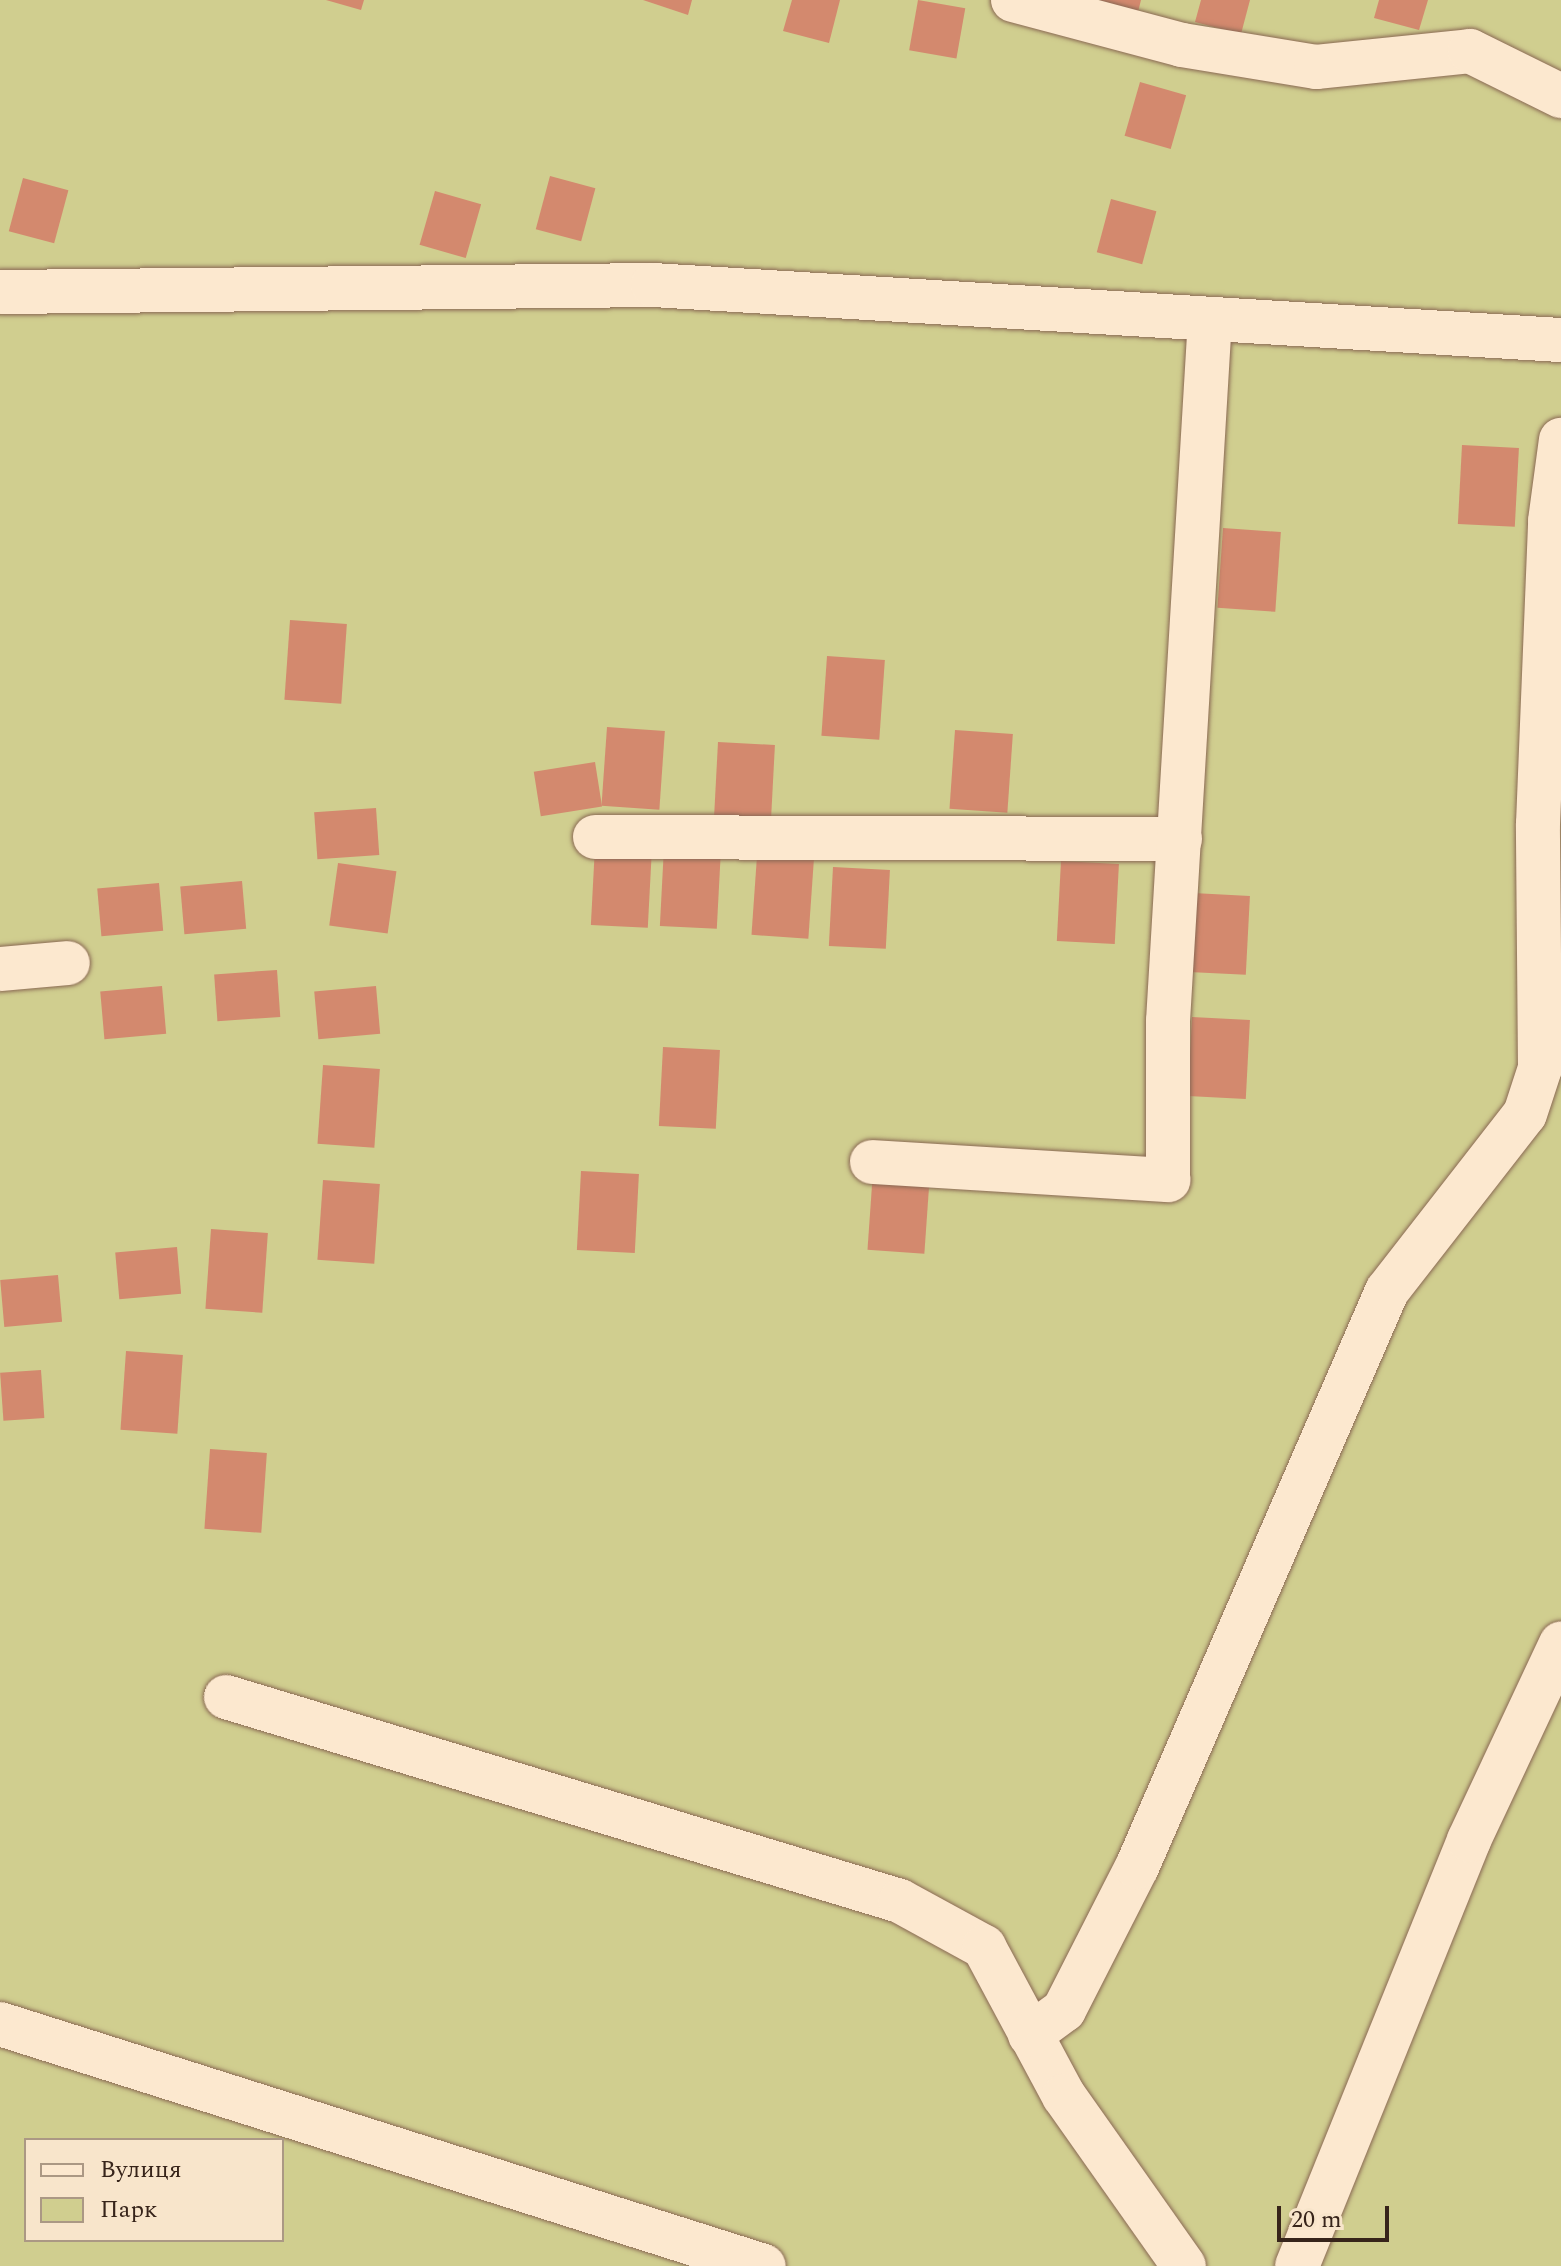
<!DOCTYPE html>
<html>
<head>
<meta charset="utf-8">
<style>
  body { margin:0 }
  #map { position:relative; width:1561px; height:2266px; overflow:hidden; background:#f1d9bb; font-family:Spectral,serif }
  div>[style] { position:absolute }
  .green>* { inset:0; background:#d0ce8f }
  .building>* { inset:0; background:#d3896e; transform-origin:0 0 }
  .roads { filter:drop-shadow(0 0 2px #8a6954) drop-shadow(0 0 2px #8a6954) }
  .minor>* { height:44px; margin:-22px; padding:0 22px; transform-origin:22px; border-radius:22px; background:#fce8cf }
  span { translate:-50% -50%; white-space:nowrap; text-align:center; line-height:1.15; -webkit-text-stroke:8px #f8e5cb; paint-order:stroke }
  .legend { position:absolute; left:24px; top:2138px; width:260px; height:104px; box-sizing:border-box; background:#f8e5cb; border:2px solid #ab9884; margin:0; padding:10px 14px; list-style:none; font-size:24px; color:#37241a }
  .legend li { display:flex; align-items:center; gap:16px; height:40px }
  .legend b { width:40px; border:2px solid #ab9884 }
  .scale { position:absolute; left:1277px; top:2206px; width:112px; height:36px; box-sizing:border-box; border:4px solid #37241a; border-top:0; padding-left:10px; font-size:24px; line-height:28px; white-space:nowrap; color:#37241a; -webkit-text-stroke:6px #f8e5cb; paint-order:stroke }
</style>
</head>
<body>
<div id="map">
  <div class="green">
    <i style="clip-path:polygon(evenodd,0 0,1561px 0,1561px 2266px,0 2266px,0 0,26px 2140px,282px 2140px,282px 2240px,26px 2240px,26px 2140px)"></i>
  </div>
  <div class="building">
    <i style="clip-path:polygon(326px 0,364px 0,361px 10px)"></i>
    <i style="clip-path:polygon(643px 0,692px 0,688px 15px)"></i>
    <i style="clip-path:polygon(792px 0,840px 0,829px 43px,783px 31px)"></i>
    <i style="left:918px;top:0;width:48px;height:51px;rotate:10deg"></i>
    <i style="clip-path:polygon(1098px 0,1141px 0,1138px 12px)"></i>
    <i style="clip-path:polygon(1201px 0,1250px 0,1241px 34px,1195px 22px)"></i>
    <i style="clip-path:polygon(1379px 0,1428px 0,1419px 30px,1374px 18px)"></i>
    <i style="left:1140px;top:82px;width:48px;height:56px;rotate:16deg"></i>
    <i style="left:550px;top:176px;width:47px;height:55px;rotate:15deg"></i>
    <i style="left:23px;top:178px;width:47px;height:55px;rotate:15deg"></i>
    <i style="left:435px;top:191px;width:48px;height:56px;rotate:16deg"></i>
    <i style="left:1111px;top:199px;width:47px;height:55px;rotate:15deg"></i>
    <i style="left:1462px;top:445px;width:57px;height:79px;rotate:3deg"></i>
    <i style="left:1223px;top:528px;width:58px;height:80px;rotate:4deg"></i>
    <i style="left:290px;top:620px;width:57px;height:80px;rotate:4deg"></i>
    <i style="left:827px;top:656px;width:58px;height:80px;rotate:4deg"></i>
    <i style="left:607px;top:727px;width:58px;height:79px;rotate:4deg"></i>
    <i style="left:955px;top:730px;width:58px;height:79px;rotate:4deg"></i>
    <i style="left:718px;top:742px;width:57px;height:78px;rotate:3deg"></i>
    <i style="left:595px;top:762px;width:45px;height:62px;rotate:81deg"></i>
    <i style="left:376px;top:808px;width:47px;height:62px;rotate:86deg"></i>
    <i style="left:595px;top:846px;width:57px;height:79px;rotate:3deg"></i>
    <i style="left:664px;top:847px;width:57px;height:79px;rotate:3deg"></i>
    <i style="left:757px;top:856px;width:57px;height:79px;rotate:4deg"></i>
    <i style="left:1061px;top:861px;width:58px;height:80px;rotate:3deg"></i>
    <i style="left:338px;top:863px;width:59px;height:63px;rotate:8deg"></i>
    <i style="left:833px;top:867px;width:57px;height:79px;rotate:3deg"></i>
    <i style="left:242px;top:881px;width:48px;height:62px;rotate:85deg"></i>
    <i style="left:159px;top:883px;width:48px;height:62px;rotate:85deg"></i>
    <i style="left:1193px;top:893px;width:57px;height:79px;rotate:3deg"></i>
    <i style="left:277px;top:970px;width:47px;height:63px;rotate:86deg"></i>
    <i style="left:162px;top:986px;width:48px;height:62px;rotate:85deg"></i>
    <i style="left:376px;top:986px;width:48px;height:62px;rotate:85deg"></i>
    <i style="left:1192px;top:1017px;width:58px;height:79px;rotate:3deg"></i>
    <i style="left:663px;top:1047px;width:57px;height:79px;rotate:3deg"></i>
    <i style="left:323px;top:1065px;width:57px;height:79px;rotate:4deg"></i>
    <i style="left:581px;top:1171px;width:58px;height:79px;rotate:3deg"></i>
    <i style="left:873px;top:1171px;width:57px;height:79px;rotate:4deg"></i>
    <i style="left:323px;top:1180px;width:57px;height:80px;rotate:4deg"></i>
    <i style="left:211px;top:1229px;width:57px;height:80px;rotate:4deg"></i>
    <i style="left:177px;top:1247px;width:47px;height:62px;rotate:85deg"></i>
    <i style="left:58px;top:1275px;width:47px;height:58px;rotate:85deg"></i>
    <i style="left:126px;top:1351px;width:57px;height:79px;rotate:4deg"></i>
    <i style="left:41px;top:1370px;width:48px;height:41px;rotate:86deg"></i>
    <i style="left:210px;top:1449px;width:57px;height:80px;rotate:4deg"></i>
  </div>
  <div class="roads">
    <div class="minor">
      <i style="left:1013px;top:0;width:175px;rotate:14.9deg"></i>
      <i style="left:1182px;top:45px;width:136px;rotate:9.3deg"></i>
      <i style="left:1316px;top:67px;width:155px;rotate:-5.9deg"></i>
      <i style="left:1470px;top:51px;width:102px;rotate:26.3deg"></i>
      <i style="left:0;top:292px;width:653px;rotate:-0.61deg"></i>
      <i style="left:653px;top:285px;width:910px;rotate:3.47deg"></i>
      <i style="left:595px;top:837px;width:585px;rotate:0.2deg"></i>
      <i style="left:0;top:969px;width:68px;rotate:-5deg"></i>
      <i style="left:872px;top:1162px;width:297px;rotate:3.5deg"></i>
      <i style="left:1168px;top:1180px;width:159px;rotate:-90deg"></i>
      <i style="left:1168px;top:1021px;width:703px;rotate:-86.58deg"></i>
      <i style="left:226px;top:1697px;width:704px;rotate:16.84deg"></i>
      <i style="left:900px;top:1901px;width:96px;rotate:28.7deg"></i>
      <i style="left:984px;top:1947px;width:169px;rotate:61.8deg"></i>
      <i style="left:1064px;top:2096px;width:208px;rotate:54.8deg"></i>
      <i style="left:0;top:2024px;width:801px;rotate:17.58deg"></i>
      <i style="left:1030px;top:2035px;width:42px;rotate:-36.3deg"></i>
      <i style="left:1064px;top:2010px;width:161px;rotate:-63deg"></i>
      <i style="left:1137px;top:1867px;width:628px;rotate:-66.54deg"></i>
      <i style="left:1387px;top:1291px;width:224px;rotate:-52.1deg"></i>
      <i style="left:1525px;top:1114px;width:48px;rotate:-71.9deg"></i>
      <i style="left:1540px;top:1068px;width:244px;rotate:-90.5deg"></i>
      <i style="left:1538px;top:824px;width:303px;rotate:-87.7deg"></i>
      <i style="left:1550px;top:521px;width:82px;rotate:-82.3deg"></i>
      <i style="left:1297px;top:2266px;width:459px;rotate:-68deg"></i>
      <i style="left:1469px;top:1840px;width:217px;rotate:-64.9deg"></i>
    </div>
  </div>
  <ul class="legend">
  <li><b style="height:10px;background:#fce8cf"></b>Вулиця</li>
  <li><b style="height:22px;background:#d0ce8f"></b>Парк</li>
  </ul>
  <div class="scale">20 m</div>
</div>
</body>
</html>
